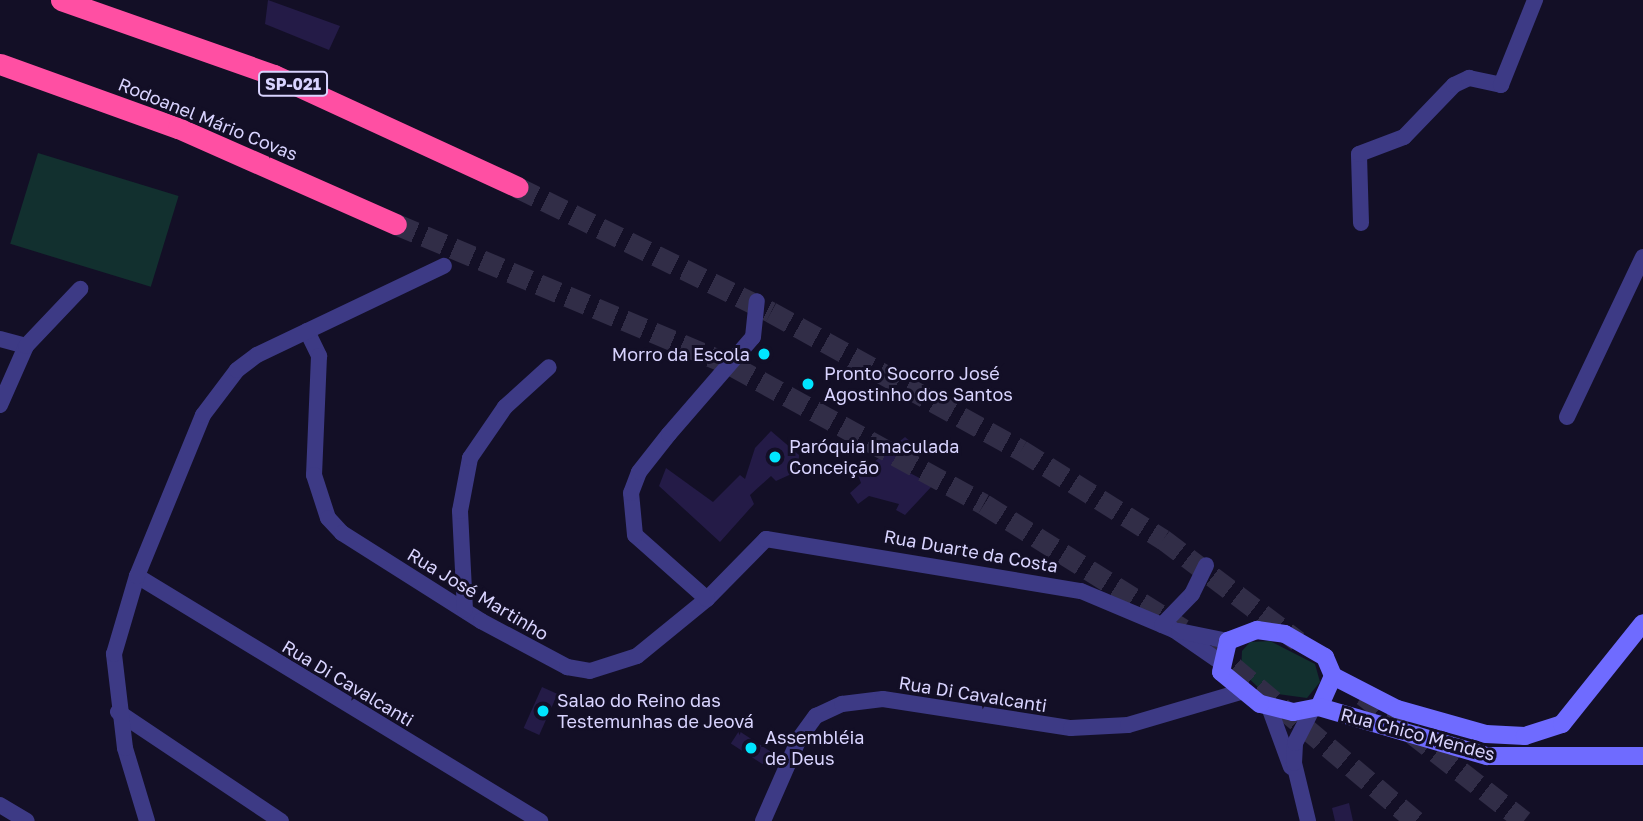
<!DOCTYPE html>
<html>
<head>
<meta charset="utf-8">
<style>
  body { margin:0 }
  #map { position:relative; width:1643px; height:821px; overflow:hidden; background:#130f26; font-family:"Golos Text",sans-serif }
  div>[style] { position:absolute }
  .green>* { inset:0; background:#12302f; transform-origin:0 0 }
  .building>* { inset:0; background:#241b47; transform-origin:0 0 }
  .highway-tunnel>* { height:21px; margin-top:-10.5px; transform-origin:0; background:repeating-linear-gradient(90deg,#312d47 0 21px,transparent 0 31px) }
  .street>* { height:16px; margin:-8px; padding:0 8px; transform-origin:8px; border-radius:8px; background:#3d3a85 }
  .secondary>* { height:18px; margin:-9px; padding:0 9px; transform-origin:9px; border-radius:9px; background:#6f6bff }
  .highway>* { height:21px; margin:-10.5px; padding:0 10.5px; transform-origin:10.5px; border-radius:10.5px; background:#ff4fa3 }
  .dots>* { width:19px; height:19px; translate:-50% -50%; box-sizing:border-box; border:4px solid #130f26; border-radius:50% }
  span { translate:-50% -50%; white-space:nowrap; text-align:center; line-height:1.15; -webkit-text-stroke:6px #130f26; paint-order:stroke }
  .shield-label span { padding:2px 5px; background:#130f26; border:2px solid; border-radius:5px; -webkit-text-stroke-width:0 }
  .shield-label { font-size:16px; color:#d9d4ff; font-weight:700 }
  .street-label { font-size:18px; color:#d9d4ff }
  .poi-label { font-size:18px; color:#d9d4ff }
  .right { translate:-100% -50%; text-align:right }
  .left { translate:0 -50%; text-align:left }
</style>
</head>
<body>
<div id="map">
  <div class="green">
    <i style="left:38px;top:153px;width:147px;height:95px;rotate:17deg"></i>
    <i style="clip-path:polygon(1270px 641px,1315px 664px,1320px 682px,1307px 698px,1263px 692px,1241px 671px,1242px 651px,1250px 642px)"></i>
  </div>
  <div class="building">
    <i style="clip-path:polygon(268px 0,340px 26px,329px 50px,265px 24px)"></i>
    <i style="clip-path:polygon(771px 431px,799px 455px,798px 471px,776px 481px,771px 476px,750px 495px,754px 504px,720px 542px,659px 486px,666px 468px,713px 502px,740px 475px,745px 479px,755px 448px)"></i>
    <i style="clip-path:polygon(905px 437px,921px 450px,906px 471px,933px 485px,905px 515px,896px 510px,899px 504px,869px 496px,858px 504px,850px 493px,861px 483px,858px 475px)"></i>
    <i style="left:542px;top:687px;width:17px;height:45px;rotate:24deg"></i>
    <i style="left:739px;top:731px;width:38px;height:15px;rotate:33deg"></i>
    <i style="clip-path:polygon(1349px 803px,1353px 821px,1335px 821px,1332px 808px)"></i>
  </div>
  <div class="highway-tunnel">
    <i style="left:517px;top:187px;width:283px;rotate:26.2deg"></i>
    <i style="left:771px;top:312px;width:286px;rotate:28.9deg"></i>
    <i style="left:1021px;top:450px;width:168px;rotate:32.1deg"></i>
    <i style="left:1163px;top:539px;width:169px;rotate:37.1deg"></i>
    <i style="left:396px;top:224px;width:366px;rotate:22.8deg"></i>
    <i style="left:733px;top:366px;width:286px;rotate:28.8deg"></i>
    <i style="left:984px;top:504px;width:235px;rotate:32.1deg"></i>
    <i style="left:1210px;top:647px;width:270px;rotate:40.2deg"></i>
    <i style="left:1363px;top:695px;width:204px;rotate:38deg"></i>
  </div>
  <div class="street">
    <i style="left:1361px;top:223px;width:69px;rotate:-91.7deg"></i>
    <i style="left:1359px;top:154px;width:48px;rotate:-20.7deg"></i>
    <i style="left:1404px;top:137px;width:72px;rotate:-46.1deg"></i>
    <i style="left:1454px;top:85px;width:17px;rotate:-25deg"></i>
    <i style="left:1469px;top:78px;width:33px;rotate:12deg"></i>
    <i style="left:1501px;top:85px;width:92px;rotate:-68.2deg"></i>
    <i style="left:307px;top:331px;width:28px;rotate:64deg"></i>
    <i style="left:319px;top:356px;width:119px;rotate:92.4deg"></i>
    <i style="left:314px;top:475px;width:45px;rotate:72deg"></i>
    <i style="left:328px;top:518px;width:21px;rotate:47deg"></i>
    <i style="left:342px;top:533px;width:165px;rotate:32.3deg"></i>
    <i style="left:481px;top:621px;width:98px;rotate:28.1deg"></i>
    <i style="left:567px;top:667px;width:23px;rotate:10deg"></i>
    <i style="left:590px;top:671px;width:49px;rotate:-17.7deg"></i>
    <i style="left:637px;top:656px;width:90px;rotate:-39.2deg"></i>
    <i style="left:707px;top:599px;width:84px;rotate:-45.5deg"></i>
    <i style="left:766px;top:539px;width:319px;rotate:9.4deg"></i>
    <i style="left:1081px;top:591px;width:101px;rotate:22.8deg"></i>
    <i style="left:1174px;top:630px;width:55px;rotate:34.6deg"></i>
    <i style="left:0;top:339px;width:27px;rotate:15deg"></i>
    <i style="left:0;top:405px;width:64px;rotate:-66.2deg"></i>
    <i style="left:26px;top:346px;width:79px;rotate:-46.5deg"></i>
    <i style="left:1567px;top:417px;width:177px;rotate:-64.6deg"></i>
    <i style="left:137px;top:576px;width:472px;rotate:31.3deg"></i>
    <i style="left:707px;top:599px;width:96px;rotate:-138.4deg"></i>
    <i style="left:635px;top:535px;width:42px;rotate:-95.4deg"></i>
    <i style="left:631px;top:493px;width:22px;rotate:-69deg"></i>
    <i style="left:639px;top:472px;width:48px;rotate:-51.7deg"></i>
    <i style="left:669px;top:434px;width:128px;rotate:-49.1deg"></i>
    <i style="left:753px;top:337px;width:36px;rotate:-84deg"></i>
    <i style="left:465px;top:610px;width:99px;rotate:-92.9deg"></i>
    <i style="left:460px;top:511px;width:54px;rotate:-79.3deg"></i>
    <i style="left:470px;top:458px;width:62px;rotate:-55.5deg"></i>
    <i style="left:505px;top:407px;width:59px;rotate:-42.3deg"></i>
    <i style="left:1162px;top:625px;width:43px;rotate:-45.9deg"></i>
    <i style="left:1192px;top:594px;width:32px;rotate:-64deg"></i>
    <i style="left:1179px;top:631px;width:50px;rotate:11.5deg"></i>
    <i style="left:1269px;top:707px;width:64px;rotate:69.9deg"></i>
    <i style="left:118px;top:712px;width:196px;rotate:33.8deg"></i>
    <i style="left:0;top:805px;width:31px;rotate:31deg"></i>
    <i style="left:147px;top:821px;width:76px;rotate:-106.8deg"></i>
    <i style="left:125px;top:748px;width:95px;rotate:-96.7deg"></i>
    <i style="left:114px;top:654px;width:81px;rotate:-73.6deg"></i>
    <i style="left:137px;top:576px;width:174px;rotate:-67.7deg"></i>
    <i style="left:203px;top:415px;width:56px;rotate:-52.9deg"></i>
    <i style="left:237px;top:370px;width:25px;rotate:-37deg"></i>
    <i style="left:257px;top:355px;width:207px;rotate:-25.5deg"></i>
    <i style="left:763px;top:821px;width:90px;rotate:-66.3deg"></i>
    <i style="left:799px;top:739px;width:29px;rotate:-54deg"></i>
    <i style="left:816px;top:716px;width:29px;rotate:-25deg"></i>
    <i style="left:842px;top:704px;width:41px;rotate:-7deg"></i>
    <i style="left:883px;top:699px;width:190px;rotate:8.8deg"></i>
    <i style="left:1071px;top:728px;width:57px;rotate:-3deg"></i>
    <i style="left:1128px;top:725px;width:117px;rotate:-16.4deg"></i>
    <i style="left:1308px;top:821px;width:60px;rotate:-103.6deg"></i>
    <i style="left:1294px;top:763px;width:20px;rotate:-87deg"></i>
    <i style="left:1295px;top:743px;width:35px;rotate:-63deg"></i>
  </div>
  <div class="secondary">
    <i style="left:1257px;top:630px;width:28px;rotate:8deg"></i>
    <i style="left:1285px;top:634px;width:46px;rotate:29.9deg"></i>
    <i style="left:1325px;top:657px;width:21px;rotate:67deg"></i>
    <i style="left:1333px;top:676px;width:34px;rotate:114deg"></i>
    <i style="left:1319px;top:707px;width:26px;rotate:169deg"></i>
    <i style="left:1293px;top:712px;width:34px;rotate:-166deg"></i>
    <i style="left:1260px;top:704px;width:50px;rotate:-140.6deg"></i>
    <i style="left:1221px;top:672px;width:32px;rotate:-77deg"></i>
    <i style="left:1228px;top:641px;width:31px;rotate:-21deg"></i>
    <i style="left:1333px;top:676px;width:72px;rotate:27.3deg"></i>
    <i style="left:1397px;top:709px;width:92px;rotate:15.7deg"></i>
    <i style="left:1486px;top:734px;width:39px;rotate:3deg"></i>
    <i style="left:1525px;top:736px;width:39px;rotate:-18deg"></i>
    <i style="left:1562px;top:724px;width:129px;rotate:-51.3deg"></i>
    <i style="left:1319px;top:707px;width:175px;rotate:16.3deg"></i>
    <i style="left:1487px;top:756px;width:156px"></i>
  </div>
  <div class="highway">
    <i style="left:61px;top:0;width:226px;rotate:19.4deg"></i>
    <i style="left:274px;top:75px;width:268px;rotate:24.7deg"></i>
    <i style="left:0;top:64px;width:189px;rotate:19.8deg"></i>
    <i style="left:178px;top:128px;width:238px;rotate:23.8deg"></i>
  </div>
  <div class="dots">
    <i style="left:764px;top:354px;background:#00e5ff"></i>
    <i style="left:808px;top:384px;background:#00e5ff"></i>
    <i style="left:775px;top:457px;background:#00e5ff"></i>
    <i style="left:543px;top:711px;background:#00e5ff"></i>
    <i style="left:751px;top:748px;background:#00e5ff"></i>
  </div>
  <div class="shield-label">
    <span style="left:293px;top:84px">SP-021</span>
  </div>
  <div class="street-label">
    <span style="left:208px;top:119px;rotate:22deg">Rodoanel Mário Covas</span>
    <span style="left:971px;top:551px;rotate:10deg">Rua Duarte da Costa</span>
    <span style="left:478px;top:594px;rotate:31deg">Rua José Martinho</span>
    <span style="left:348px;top:683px;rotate:31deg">Rua Di Cavalcanti</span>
    <span style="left:973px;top:694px;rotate:9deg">Rua Di Cavalcanti</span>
    <span style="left:1418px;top:734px;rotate:15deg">Rua Chico Mendes</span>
  </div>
  <div class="poi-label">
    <span class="right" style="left:750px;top:354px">Morro da Escola</span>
    <span class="left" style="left:824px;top:384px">Pronto Socorro José<br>Agostinho dos Santos</span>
    <span class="left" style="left:789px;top:457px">Paróquia Imaculada<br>Conceição</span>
    <span class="left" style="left:557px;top:711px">Salao do Reino das<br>Testemunhas de Jeová</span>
    <span class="left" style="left:765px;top:748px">Assembléia<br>de Deus</span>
  </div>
</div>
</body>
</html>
